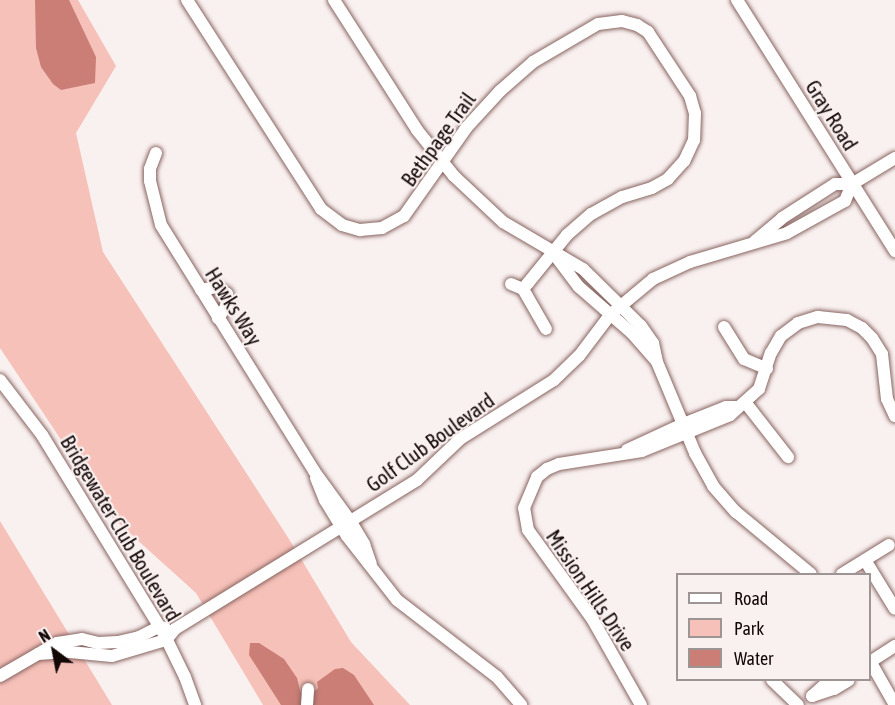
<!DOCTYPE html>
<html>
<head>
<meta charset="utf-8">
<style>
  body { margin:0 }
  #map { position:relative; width:895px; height:705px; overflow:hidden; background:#f9f1f0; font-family:"Asap Condensed",sans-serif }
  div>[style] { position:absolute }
  .green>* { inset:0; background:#f6c1b9 }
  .water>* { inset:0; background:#ca7e76 }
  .roads { filter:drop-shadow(0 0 2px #886460) drop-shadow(0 0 2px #886460) }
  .minor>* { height:12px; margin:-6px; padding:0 6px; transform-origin:6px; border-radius:6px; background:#fff }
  span { translate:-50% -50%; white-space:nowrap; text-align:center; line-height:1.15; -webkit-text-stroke:4.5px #f9f1f0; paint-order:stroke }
  .street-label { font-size:21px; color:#140807 }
  .legend { position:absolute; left:676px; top:573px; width:195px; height:108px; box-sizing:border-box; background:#f9f1f0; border:2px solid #9d9493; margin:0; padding:8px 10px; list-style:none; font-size:18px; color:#140807 }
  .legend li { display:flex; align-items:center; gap:12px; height:30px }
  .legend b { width:30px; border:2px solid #9d9493 }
  .north { position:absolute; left:24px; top:621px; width:60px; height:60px; -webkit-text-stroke:4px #f9f1f0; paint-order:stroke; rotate:328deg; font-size:16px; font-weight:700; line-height:24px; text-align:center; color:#140807 }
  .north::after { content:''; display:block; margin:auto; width:21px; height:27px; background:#140807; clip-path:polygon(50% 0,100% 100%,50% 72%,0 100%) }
</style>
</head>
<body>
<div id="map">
  <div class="green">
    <i style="clip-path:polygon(0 0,78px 0,116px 66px,76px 133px,103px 252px,289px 539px,351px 642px,410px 705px,263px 705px,196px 593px,113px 518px,0 348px)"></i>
    <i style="clip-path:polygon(0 521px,112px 705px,0 705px)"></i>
  </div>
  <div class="water">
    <i style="clip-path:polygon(35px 0,69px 0,96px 57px,95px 83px,61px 90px,53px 84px,41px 67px,36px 48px)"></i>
    <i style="clip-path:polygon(250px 643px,259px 643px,284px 659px,297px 678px,301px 694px,313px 693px,318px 688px,317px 682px,335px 669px,343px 668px,354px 675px,374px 705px,281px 705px,249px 655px)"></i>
  </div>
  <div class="roads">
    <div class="minor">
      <i style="left:187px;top:0;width:248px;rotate:57.3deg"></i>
      <i style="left:321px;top:209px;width:26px;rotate:37deg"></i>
      <i style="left:342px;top:225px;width:19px;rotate:16deg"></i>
      <i style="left:360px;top:230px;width:22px;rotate:-5deg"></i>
      <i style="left:382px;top:228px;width:25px;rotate:-29deg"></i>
      <i style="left:404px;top:216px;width:109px;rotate:-54.7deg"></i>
      <i style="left:467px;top:127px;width:49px;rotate:-47.5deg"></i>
      <i style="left:500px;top:91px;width:44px;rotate:-41.3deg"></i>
      <i style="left:533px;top:62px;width:75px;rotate:-30.3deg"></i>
      <i style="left:598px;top:24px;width:24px;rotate:-7deg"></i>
      <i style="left:622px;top:21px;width:16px;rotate:15deg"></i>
      <i style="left:637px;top:25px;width:13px;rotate:32deg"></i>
      <i style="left:648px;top:32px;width:77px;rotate:56.7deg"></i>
      <i style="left:690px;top:96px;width:18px;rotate:74deg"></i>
      <i style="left:695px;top:113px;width:27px;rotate:92deg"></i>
      <i style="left:694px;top:140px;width:23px;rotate:115deg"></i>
      <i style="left:684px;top:161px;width:24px;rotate:132deg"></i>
      <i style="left:668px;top:179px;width:18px;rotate:151deg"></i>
      <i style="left:652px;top:188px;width:31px;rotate:163deg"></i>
      <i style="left:622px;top:197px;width:35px;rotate:151deg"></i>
      <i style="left:591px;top:214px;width:32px;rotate:139deg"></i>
      <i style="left:567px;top:235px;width:62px;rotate:129.1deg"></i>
      <i style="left:528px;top:283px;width:8px;rotate:130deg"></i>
      <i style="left:523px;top:289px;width:46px;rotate:60.1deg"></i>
      <i style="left:334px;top:0;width:154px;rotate:57.4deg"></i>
      <i style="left:417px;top:130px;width:59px;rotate:51.2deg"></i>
      <i style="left:454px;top:176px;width:67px;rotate:43.2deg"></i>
      <i style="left:503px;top:222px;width:93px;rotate:30.4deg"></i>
      <i style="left:583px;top:269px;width:81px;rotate:44.5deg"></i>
      <i style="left:641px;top:326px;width:21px;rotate:55deg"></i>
      <i style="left:653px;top:343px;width:19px;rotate:78deg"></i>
      <i style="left:657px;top:362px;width:99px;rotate:67.3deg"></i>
      <i style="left:695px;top:453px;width:38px;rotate:61deg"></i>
      <i style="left:713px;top:486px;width:35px;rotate:49deg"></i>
      <i style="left:736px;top:512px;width:97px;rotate:39.6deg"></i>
      <i style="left:737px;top:0;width:297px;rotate:57.8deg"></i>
      <i style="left:156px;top:153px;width:17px;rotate:111deg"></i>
      <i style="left:150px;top:169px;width:12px;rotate:90deg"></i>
      <i style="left:150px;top:181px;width:45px;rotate:76deg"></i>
      <i style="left:161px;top:225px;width:290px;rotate:58.1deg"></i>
      <i style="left:314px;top:471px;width:63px;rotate:54deg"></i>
      <i style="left:351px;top:522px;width:26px;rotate:59deg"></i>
      <i style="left:364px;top:544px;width:21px;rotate:71deg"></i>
      <i style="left:852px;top:184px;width:50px;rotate:-31.2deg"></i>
      <i style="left:755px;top:241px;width:35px;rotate:-40deg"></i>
      <i style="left:782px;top:218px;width:63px;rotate:-32.7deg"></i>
      <i style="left:835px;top:184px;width:17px"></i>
      <i style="left:557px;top:258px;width:36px;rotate:53deg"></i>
      <i style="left:579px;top:287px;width:70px;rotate:41deg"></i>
      <i style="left:632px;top:333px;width:37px;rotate:49deg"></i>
      <i style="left:511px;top:284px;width:13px;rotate:23deg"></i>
      <i style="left:201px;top:290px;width:15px;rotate:-11deg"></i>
      <i style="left:216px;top:287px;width:13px;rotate:32deg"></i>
      <i style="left:227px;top:294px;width:13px;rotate:94deg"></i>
      <i style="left:226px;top:307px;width:14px;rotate:126deg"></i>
      <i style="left:724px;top:327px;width:38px;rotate:58deg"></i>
      <i style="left:744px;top:359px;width:25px;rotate:23deg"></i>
      <i style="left:0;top:380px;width:69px;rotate:52.6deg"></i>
      <i style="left:42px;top:435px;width:233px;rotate:58.5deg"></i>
      <i style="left:164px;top:634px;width:48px;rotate:64deg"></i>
      <i style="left:185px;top:677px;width:30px;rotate:70deg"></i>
      <i style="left:745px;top:402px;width:70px;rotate:52deg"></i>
      <i style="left:627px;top:450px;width:62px;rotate:-24.9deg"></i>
      <i style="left:683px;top:424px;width:46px;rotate:-21.6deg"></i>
      <i style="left:726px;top:407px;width:10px"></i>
      <i style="left:316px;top:478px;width:24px;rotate:68deg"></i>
      <i style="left:325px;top:500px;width:42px;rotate:58.6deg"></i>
      <i style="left:347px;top:536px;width:81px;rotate:52deg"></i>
      <i style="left:397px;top:600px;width:126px;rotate:37.6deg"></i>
      <i style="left:497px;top:677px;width:37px;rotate:49deg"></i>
      <i style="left:865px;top:560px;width:57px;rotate:58.5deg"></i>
      <i style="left:842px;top:574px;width:55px;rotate:-31.7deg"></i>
      <i style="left:38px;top:654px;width:32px;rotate:-4deg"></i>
      <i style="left:70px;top:652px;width:42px;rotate:5.4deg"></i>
      <i style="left:112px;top:656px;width:56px;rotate:-16.5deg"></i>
      <i style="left:166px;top:640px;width:14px;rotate:-51deg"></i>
      <i style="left:175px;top:629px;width:284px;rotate:-31.6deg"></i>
      <i style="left:417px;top:480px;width:59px;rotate:-43.6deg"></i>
      <i style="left:460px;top:439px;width:111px;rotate:-32.1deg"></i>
      <i style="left:554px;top:380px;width:35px;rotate:-44deg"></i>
      <i style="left:579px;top:356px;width:51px;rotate:-52.9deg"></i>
      <i style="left:610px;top:315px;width:56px;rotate:-39.9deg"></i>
      <i style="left:653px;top:279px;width:41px;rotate:-24.7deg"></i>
      <i style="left:690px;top:262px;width:101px;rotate:-16.6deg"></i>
      <i style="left:787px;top:233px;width:66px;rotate:-28.9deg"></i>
      <i style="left:845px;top:201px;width:18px;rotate:-68deg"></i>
      <i style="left:870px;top:661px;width:51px;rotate:60.4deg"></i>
      <i style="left:870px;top:662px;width:30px;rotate:-33deg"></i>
      <i style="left:0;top:676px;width:66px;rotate:-30.1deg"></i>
      <i style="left:57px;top:643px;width:25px;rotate:-9deg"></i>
      <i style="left:82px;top:639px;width:16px;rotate:14deg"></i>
      <i style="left:98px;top:643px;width:20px;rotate:-3deg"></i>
      <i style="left:118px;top:642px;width:22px;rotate:-13deg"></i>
      <i style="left:139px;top:637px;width:22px;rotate:-27deg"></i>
      <i style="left:159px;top:627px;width:6px;rotate:9deg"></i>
      <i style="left:772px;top:680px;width:36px;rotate:44deg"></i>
      <i style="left:830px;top:680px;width:24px;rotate:138deg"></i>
      <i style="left:812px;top:696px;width:23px;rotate:-18deg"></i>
      <i style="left:834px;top:689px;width:17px;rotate:-31deg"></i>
      <i style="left:307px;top:705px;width:16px;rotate:-86deg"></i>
      <i style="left:641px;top:705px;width:98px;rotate:-119.5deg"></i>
      <i style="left:593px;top:620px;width:111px;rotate:-125.8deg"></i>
      <i style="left:528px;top:530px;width:22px;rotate:-100deg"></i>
      <i style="left:524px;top:508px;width:34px;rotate:-67deg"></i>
      <i style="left:537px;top:477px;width:13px;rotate:-39deg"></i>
      <i style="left:547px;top:469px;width:13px;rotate:-23deg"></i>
      <i style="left:559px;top:464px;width:84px;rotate:-8.9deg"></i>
      <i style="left:642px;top:451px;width:95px;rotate:-22.2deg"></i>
      <i style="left:730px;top:415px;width:39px;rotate:-42deg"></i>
      <i style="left:759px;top:389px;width:38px;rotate:-72deg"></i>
      <i style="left:771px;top:353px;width:20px;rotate:-60deg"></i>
      <i style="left:781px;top:336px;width:21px;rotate:-37deg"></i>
      <i style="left:798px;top:323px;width:21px;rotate:-17deg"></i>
      <i style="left:818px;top:317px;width:29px;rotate:6deg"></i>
      <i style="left:847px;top:320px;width:17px;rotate:28deg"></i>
      <i style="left:862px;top:328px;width:14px;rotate:45deg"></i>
      <i style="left:872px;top:338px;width:19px;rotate:58deg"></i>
      <i style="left:882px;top:354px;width:45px;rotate:83.7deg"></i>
      <i style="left:887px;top:399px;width:19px;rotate:65deg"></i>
    </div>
  </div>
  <div class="street-label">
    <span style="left:832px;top:115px;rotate:58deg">Gray Road</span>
    <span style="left:438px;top:139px;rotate:-54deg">Bethpage Trail</span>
    <span style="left:234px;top:306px;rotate:58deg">Hawks Way</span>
    <span style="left:430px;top:442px;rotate:-36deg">Golf Club Boulevard</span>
    <span style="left:121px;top:528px;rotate:59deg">Bridgewater Club Boulevard</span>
    <span style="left:591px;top:590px;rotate:56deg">Mission Hills Drive</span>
  </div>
  <ul class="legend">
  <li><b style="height:8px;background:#fff"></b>Road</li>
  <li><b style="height:16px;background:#f6c1b9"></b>Park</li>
  <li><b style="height:16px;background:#ca7e76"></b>Water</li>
  </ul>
  <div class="north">N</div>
</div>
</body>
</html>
